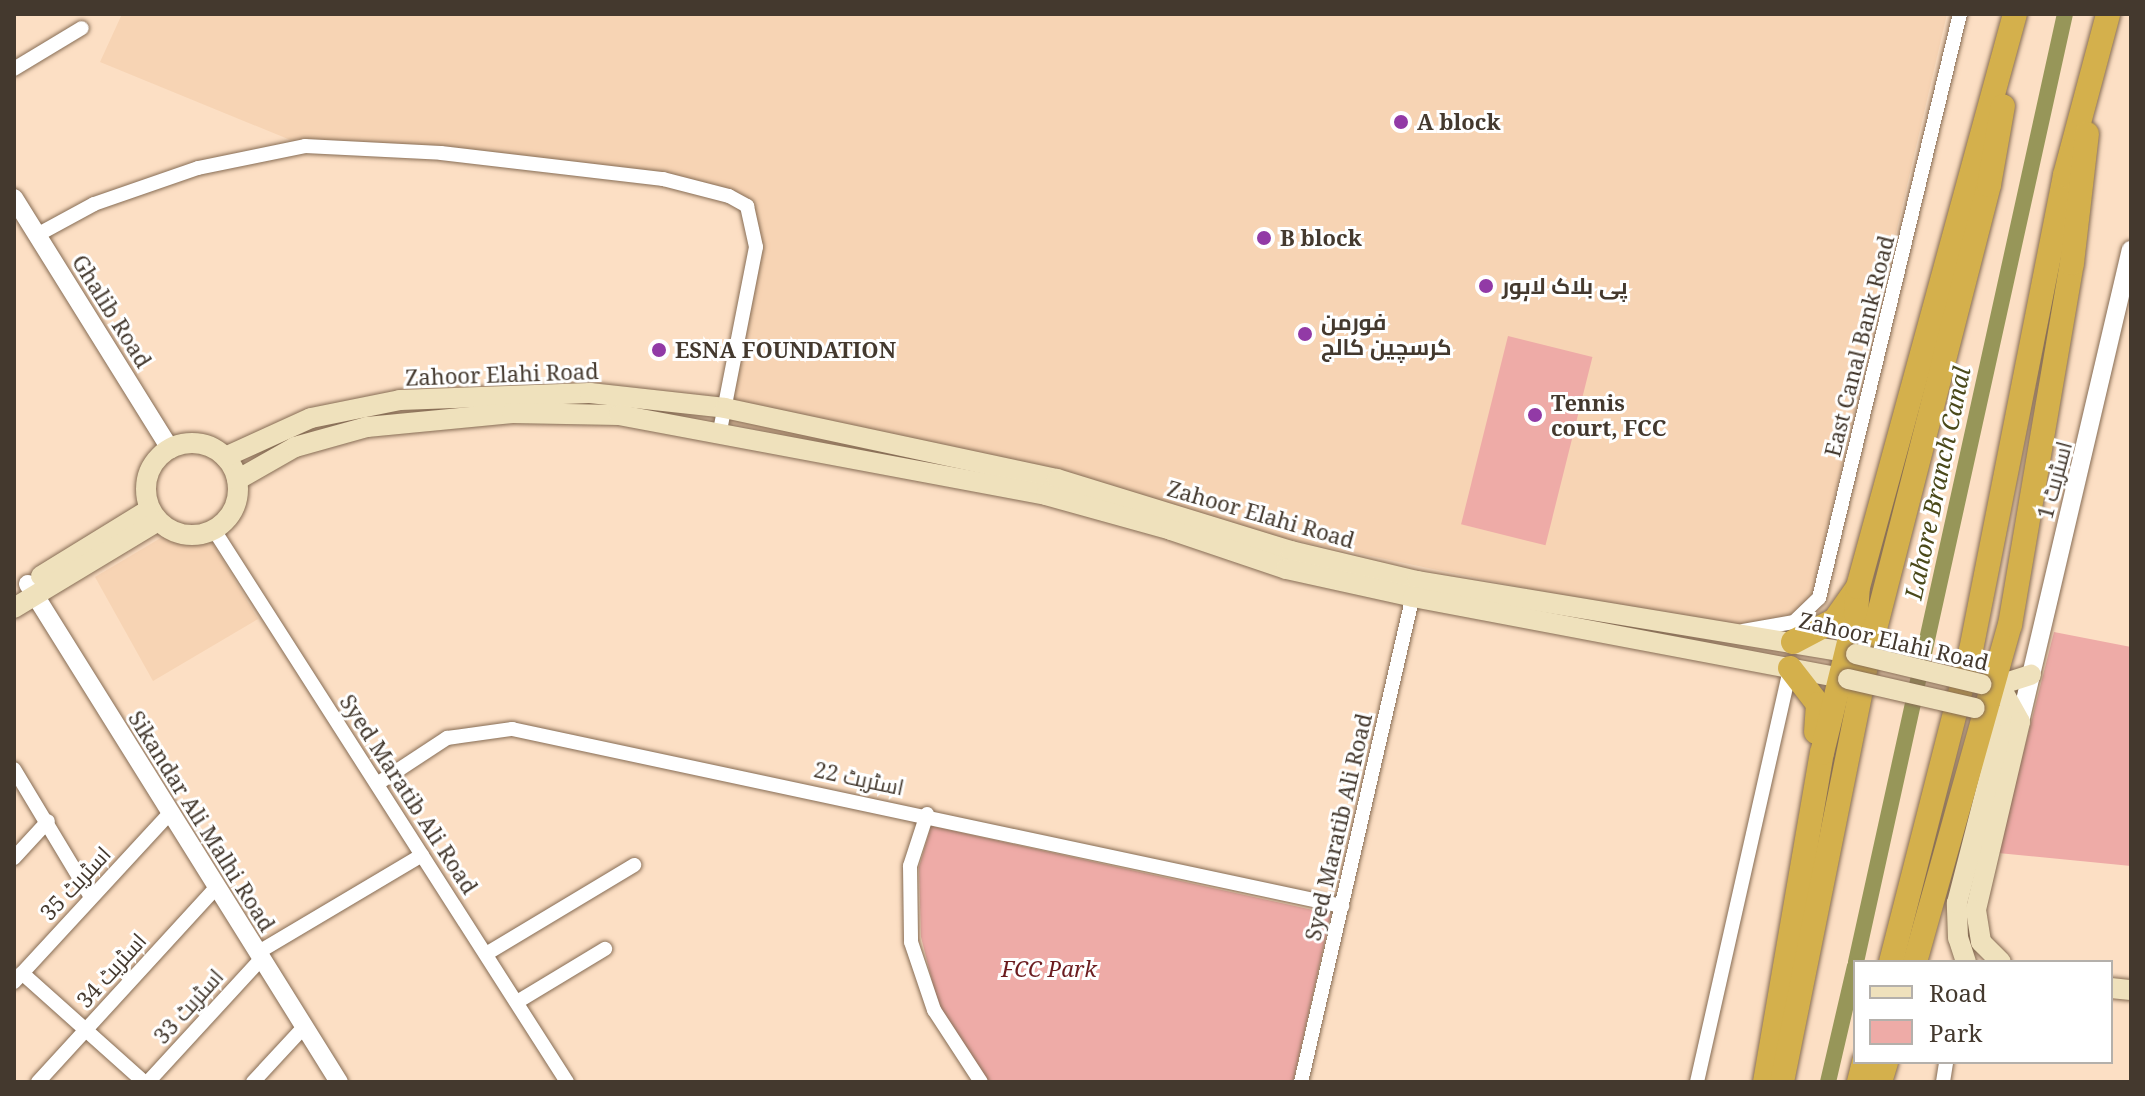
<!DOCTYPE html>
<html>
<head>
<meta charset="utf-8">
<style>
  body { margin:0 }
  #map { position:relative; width:2145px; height:1096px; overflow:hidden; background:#fcdfc4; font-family:"Noto Serif",Cairo,serif }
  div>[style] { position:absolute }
  .built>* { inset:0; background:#f7d4b4 }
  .green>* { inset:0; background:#eeaba7; transform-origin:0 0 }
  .canal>* { height:16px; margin:-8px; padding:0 8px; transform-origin:8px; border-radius:8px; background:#979659 }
  .roads { filter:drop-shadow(0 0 2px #866c54) drop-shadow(0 0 2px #866c54) }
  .minor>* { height:14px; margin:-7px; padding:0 7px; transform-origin:7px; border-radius:7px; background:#fff }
  .tertiary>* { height:18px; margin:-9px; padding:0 9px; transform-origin:9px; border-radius:9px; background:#fff }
  .secondary>* { height:20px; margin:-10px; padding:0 10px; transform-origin:10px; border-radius:10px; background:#efe1bc }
  .secondary>.ring { margin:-10px; padding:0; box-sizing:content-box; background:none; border:20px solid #efe1bc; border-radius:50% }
  .trunk>* { height:24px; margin:-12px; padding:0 12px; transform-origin:12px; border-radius:12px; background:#d4b04c }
  .bridges { filter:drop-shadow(0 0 2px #866c54) drop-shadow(0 0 2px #866c54) }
  .secondary-bridge>* { height:20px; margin:-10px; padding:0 10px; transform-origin:10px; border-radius:10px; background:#efe1bc }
  .dots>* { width:22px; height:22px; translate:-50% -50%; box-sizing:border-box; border:4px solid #fff; border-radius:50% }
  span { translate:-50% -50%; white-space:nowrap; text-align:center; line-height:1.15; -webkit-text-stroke:6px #fff; paint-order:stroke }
  .poi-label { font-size:22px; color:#44392e; font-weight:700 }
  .left { translate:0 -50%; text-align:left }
  .street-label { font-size:22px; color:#44392e }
  .park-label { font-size:22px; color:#6b1c1f; font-style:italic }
  .water-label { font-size:24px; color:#4a491a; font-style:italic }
  .frame { position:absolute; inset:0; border:16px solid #44392e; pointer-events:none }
  .legend { position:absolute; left:1853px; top:960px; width:260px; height:104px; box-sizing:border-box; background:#fff; border:2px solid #b4b0ab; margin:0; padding:10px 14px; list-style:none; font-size:24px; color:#44392e }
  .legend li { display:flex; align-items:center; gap:16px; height:40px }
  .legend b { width:40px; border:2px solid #b4b0ab }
</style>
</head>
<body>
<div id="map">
  <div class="built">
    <i style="clip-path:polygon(122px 14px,1947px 14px,1800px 645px,718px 421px,756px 247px,747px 206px,663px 179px,305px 146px,100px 62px)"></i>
    <i style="clip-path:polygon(164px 536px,212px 542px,258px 619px,153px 681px,95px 577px)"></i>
  </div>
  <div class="green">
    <i style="left:1508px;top:336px;width:87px;height:194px;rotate:14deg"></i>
    <i style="clip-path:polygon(2054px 632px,2131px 647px,2131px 866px,1998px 853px)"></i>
    <i style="clip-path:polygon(931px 826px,1331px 914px,1293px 1082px,987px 1082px,957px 1042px,936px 997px,921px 937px,919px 867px)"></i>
  </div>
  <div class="canal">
    <i style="left:1856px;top:962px;width:971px;rotate:-77.57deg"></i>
    <i style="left:1828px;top:1082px;width:119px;rotate:-76.9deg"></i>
  </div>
  <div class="roads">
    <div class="minor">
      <i style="left:14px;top:69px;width:79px;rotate:-31.1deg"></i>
      <i style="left:37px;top:235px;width:65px;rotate:-28.5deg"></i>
      <i style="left:94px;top:204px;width:110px;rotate:-19.1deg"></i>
      <i style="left:198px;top:168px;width:109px;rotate:-11.6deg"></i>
      <i style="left:305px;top:146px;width:136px;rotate:2.9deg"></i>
      <i style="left:441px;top:153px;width:224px;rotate:6.7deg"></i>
      <i style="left:663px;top:179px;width:68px;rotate:14.4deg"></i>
      <i style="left:729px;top:196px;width:21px;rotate:29deg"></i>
      <i style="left:747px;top:206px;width:42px;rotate:77.6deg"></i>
      <i style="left:756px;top:247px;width:187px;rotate:101.1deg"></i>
      <i style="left:214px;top:530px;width:655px;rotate:57.4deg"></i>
      <i style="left:1743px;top:631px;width:52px;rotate:-10deg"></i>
      <i style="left:1794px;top:622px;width:35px;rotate:-44deg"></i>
      <i style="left:1819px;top:598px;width:601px;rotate:-76.43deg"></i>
      <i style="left:14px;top:769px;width:149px;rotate:59deg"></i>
      <i style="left:377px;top:784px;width:84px;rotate:-33.3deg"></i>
      <i style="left:447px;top:738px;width:66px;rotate:-7.9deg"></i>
      <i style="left:512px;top:729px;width:849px;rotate:12.04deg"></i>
      <i style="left:927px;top:814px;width:55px;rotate:108.1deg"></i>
      <i style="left:910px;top:866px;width:76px;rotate:89.2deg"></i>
      <i style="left:911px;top:942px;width:72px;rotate:71.3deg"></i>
      <i style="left:934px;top:1010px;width:86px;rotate:56.9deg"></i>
      <i style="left:14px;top:858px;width:50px;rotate:-47.4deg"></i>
      <i style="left:257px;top:953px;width:192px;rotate:-30.7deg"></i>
      <i style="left:486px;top:954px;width:173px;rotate:-31deg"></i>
      <i style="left:22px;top:973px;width:164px;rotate:41.8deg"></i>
      <i style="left:14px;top:982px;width:227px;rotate:-47.3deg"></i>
      <i style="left:517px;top:1002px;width:103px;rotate:-31.1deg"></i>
      <i style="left:38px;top:1082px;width:262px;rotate:-47.5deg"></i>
      <i style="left:148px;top:1082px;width:167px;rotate:-47.4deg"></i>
      <i style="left:253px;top:1082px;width:75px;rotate:-47.2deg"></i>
      <i style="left:1301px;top:1082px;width:504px;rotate:-77.04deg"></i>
      <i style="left:1697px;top:1082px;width:424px;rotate:-77.3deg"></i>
      <i style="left:1943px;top:1082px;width:20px;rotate:-81deg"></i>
    </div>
    <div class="tertiary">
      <i style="left:14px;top:198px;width:296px;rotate:58.1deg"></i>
      <i style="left:28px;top:584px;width:587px;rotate:58.02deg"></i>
      <i style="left:2020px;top:722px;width:485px;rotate:-76.8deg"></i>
    </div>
    <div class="secondary">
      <i class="ring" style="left:146px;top:443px;width:72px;height:72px"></i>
      <i style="left:225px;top:457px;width:94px;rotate:-24.4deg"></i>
      <i style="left:311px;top:418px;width:91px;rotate:-11.4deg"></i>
      <i style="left:400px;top:400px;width:190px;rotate:-2.1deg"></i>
      <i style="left:590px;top:393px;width:136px;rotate:6.3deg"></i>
      <i style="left:725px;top:408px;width:340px;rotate:12.1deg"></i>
      <i style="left:1057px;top:479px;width:245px;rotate:17.1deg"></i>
      <i style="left:1291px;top:551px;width:130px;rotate:13.4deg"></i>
      <i style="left:1417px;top:581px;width:445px;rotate:9.4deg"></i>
      <i style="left:237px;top:480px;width:67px;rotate:-29.6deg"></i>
      <i style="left:295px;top:447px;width:75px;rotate:-15.5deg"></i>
      <i style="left:367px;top:427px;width:146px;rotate:-5.5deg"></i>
      <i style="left:512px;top:413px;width:107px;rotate:1.1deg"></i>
      <i style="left:619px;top:415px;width:434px;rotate:10.6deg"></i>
      <i style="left:1046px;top:495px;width:130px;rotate:15.6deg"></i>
      <i style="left:1171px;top:530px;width:121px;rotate:18.7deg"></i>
      <i style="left:1286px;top:569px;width:130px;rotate:12.4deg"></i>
      <i style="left:1413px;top:597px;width:443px;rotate:10.7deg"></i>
      <i style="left:41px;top:576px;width:128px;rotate:-31.6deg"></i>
      <i style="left:14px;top:608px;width:168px;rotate:-31.1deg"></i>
      <i style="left:1981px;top:684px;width:25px;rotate:21deg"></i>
      <i style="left:2004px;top:693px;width:33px;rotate:61deg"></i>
      <i style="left:2020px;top:722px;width:193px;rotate:103.2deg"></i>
      <i style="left:1976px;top:910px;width:32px;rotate:81deg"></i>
      <i style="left:1981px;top:942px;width:28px;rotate:45deg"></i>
      <i style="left:1993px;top:687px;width:40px;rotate:-18deg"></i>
      <i style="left:1966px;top:962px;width:25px;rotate:-108deg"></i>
      <i style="left:1958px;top:938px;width:35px;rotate:-92deg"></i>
      <i style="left:1957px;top:903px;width:181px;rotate:-75.6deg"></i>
      <i style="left:2002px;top:728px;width:13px;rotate:-108deg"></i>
      <i style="left:1998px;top:716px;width:24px;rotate:-161deg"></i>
      <i style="left:2111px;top:988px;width:20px;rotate:6deg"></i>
    </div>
    <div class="trunk">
      <i style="left:1793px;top:642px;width:47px;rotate:-27.6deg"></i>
      <i style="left:1835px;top:620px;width:38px;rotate:-55deg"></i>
      <i style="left:1790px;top:668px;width:46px;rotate:52.1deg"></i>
      <i style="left:1818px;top:704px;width:28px;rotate:94deg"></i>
      <i style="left:1891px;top:962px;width:322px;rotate:-75.6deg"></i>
      <i style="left:1971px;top:650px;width:484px;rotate:-78.8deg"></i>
      <i style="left:2065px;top:175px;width:167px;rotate:-75deg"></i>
      <i style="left:1915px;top:962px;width:350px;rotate:-74.3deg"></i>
      <i style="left:2010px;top:625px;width:367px;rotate:-80.3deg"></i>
      <i style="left:2072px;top:263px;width:130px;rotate:-83.4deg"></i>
      <i style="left:1765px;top:1082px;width:334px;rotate:-80.2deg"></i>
      <i style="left:1822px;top:753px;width:143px;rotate:-76.3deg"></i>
      <i style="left:1856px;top:614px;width:27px;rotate:-86deg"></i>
      <i style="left:1858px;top:587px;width:594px;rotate:-74.68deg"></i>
      <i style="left:1782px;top:1082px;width:426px;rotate:-78.6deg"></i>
      <i style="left:1866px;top:664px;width:495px;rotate:-75.6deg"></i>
      <i style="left:1989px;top:185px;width:80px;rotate:-80deg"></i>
      <i style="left:1859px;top:1082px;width:21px;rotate:-76deg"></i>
      <i style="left:1880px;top:1082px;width:21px;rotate:-73deg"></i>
    </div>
  </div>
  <div class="bridges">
    <div class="secondary-bridge">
      <i style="left:1856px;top:654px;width:129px;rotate:13.5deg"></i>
      <i style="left:1848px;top:679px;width:130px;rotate:12.9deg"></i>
    </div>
  </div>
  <div class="dots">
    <i style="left:1401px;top:122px;background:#923aa6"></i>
    <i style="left:1264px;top:238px;background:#923aa6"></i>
    <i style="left:1486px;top:286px;background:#923aa6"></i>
    <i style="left:1305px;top:334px;background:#923aa6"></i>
    <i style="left:659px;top:350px;background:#923aa6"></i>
    <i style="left:1535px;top:415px;background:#923aa6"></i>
  </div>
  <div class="poi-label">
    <span class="left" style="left:1417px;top:122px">A block</span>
    <span class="left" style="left:1280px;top:238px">B block</span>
    <span class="left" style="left:1502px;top:286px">پی بلاک لاہور</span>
    <span class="left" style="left:1321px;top:334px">فورمن<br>کرسچین کالج</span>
    <span class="left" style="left:675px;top:350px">ESNA FOUNDATION</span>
    <span class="left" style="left:1551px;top:415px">Tennis<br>court, FCC</span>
  </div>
  <div class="street-label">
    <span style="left:112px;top:311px;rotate:58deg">Ghalib Road</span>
    <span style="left:1859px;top:346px;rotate:-76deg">East Canal Bank Road</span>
    <span style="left:502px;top:374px;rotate:-2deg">Zahoor Elahi Road</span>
    <span style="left:2054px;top:480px;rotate:-75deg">اسٹریٹ 1</span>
    <span style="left:1261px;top:514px;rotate:16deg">Zahoor Elahi Road</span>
    <span style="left:1894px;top:641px;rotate:13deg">Zahoor Elahi Road</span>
    <span style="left:859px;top:778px;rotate:12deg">اسٹریٹ 22</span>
    <span style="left:409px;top:794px;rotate:57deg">Syed Maratib Ali Road</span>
    <span style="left:202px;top:821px;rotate:58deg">Sikandar Ali Malhi Road</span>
    <span style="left:1338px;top:827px;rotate:-77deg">Syed Maratib Ali Road</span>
    <span style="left:75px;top:883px;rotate:-47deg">اسٹریٹ 35</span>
    <span style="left:111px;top:970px;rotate:-48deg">اسٹریٹ 34</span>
    <span style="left:188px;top:1006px;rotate:-48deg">اسٹریٹ 33</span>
  </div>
  <div class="park-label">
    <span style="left:1049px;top:969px">FCC Park</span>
  </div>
  <div class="water-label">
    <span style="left:1937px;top:483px;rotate:-78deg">Lahore Branch Canal</span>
  </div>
  <div class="frame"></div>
  <ul class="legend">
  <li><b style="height:10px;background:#efe1bc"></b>Road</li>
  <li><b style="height:22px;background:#eeaba7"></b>Park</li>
  </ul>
</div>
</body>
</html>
